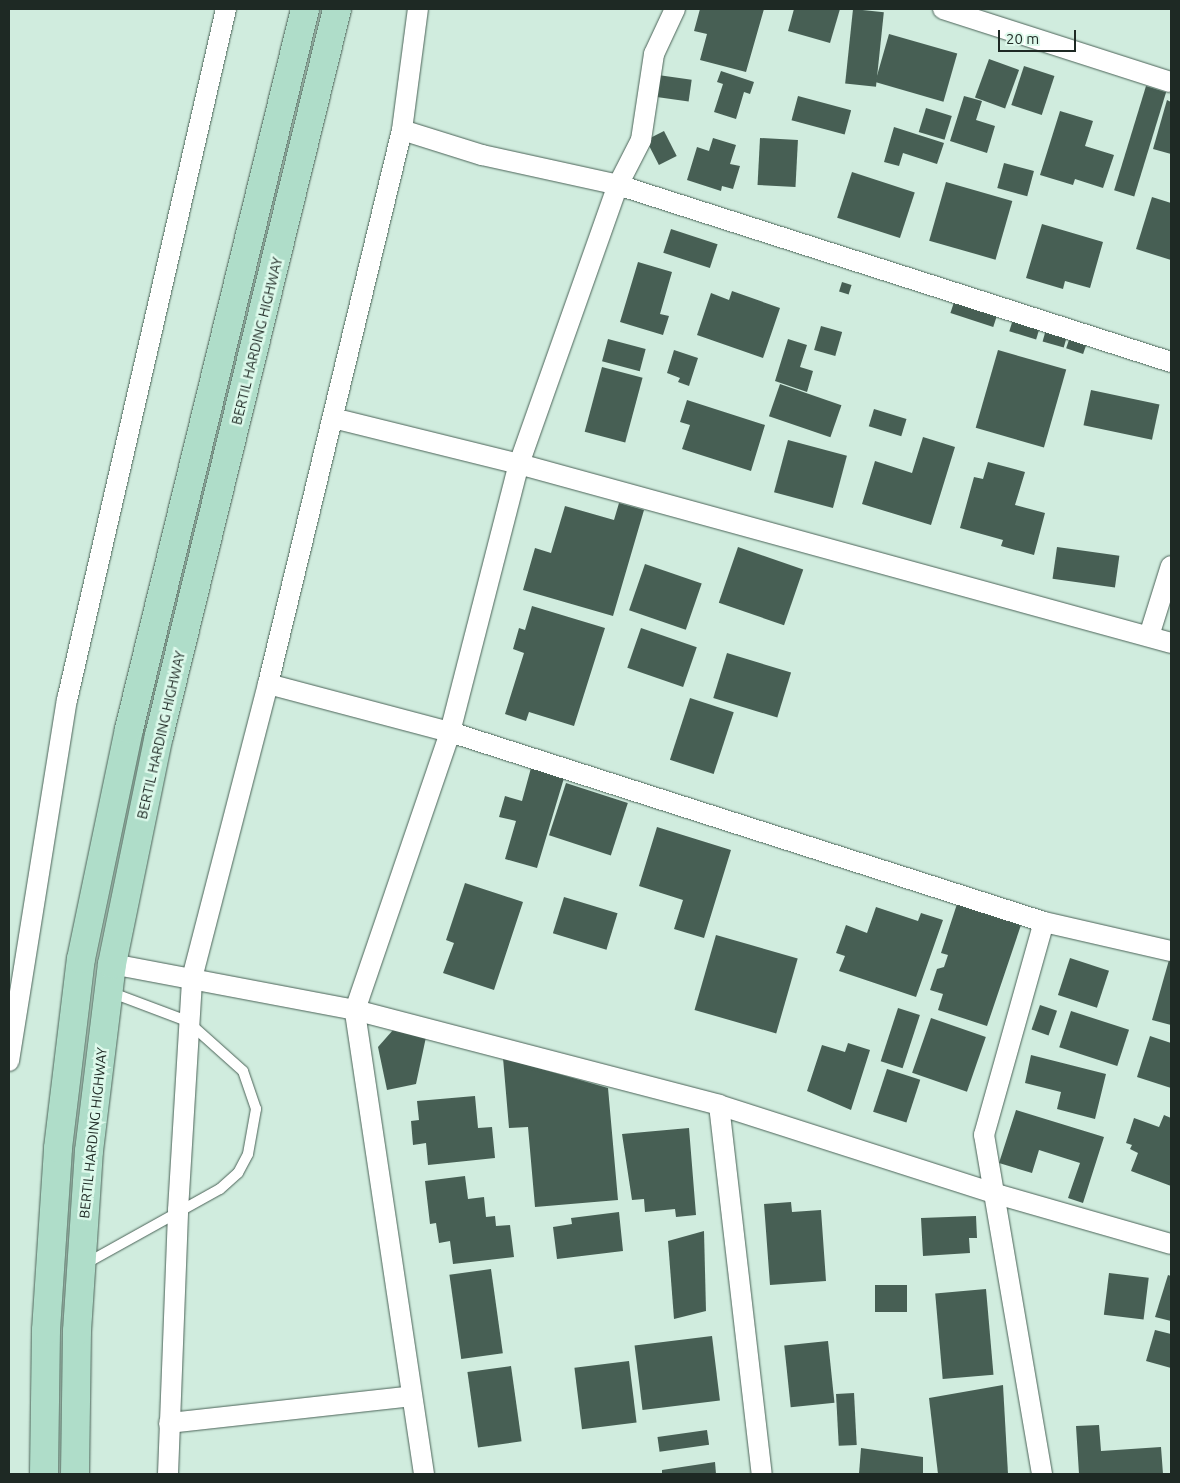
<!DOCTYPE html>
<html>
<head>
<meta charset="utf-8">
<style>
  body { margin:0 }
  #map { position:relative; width:1180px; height:1483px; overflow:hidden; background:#d0ecde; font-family:Ubuntu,sans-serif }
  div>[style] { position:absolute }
  .building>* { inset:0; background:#475f54; transform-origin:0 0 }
  .roads { filter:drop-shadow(0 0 1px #4b6358) drop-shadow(0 0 1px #4b6358) }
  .lane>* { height:10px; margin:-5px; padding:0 5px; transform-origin:5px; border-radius:5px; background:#fff }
  .street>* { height:20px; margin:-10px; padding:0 10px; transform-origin:10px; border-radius:10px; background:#fff }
  .primary>* { height:28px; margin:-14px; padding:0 14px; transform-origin:14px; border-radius:14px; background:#afddc9 }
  span { translate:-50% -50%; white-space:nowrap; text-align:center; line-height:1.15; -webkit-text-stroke:5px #ddf9eb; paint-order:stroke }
  .street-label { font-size:14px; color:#1e2924 }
  .frame { position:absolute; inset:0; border:10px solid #1e2924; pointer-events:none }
  .scale { position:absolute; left:998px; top:30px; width:78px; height:22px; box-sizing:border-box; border:2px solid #1e2924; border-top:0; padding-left:6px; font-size:15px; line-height:18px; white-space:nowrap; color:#1e2924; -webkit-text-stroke:4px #ddf9eb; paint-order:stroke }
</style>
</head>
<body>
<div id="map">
  <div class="building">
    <i style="clip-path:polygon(700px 9px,764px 9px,746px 72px,700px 60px,707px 34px,694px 31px)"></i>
    <i style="clip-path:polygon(794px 9px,840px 9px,830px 43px,788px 31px)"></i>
    <i style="left:853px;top:9px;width:31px;height:75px;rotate:6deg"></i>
    <i style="left:889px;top:34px;width:71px;height:50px;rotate:16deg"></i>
    <i style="left:989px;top:59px;width:32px;height:41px;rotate:20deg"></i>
    <i style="left:1024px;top:66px;width:32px;height:41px;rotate:18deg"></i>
    <i style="clip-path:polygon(721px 71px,754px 82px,750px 94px,744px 92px,736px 119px,714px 112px,723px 84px,717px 82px)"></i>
    <i style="left:658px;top:75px;width:34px;height:22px;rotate:8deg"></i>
    <i style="left:1146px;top:86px;width:21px;height:109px;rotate:17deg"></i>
    <i style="left:798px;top:96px;width:55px;height:25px;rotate:15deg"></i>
    <i style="clip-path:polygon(964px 96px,982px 101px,976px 120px,995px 126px,987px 153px,950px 141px)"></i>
    <i style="clip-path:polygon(1167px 100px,1171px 102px,1171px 154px,1153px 149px)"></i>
    <i style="left:926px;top:108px;width:27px;height:25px;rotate:17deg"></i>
    <i style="clip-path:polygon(1060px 111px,1093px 121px,1085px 146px,1114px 155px,1103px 188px,1075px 179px,1073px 185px,1040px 175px)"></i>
    <i style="clip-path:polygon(894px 127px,944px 143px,937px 164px,903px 153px,899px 166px,884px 162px)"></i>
    <i style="left:664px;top:131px;width:28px;height:20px;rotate:63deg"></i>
    <i style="clip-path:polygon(713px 138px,736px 145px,730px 164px,740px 166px,733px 189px,722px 186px,721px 191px,687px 180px,697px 147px,709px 151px)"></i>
    <i style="left:760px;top:138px;width:38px;height:47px;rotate:3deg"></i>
    <i style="left:1004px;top:163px;width:31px;height:26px;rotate:15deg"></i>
    <i style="left:852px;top:172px;width:66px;height:48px;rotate:18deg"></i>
    <i style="left:946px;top:182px;width:69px;height:61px;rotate:16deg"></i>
    <i style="clip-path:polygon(1152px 197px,1171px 203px,1171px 260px,1136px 249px)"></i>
    <i style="clip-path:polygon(1042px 224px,1103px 242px,1090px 288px,1065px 281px,1063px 289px,1026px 278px)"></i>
    <i style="left:671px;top:229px;width:49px;height:25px;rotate:18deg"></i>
    <i style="clip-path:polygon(638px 262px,672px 272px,660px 314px,669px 316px,663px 335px,620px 322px)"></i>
    <i style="left:842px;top:282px;width:10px;height:10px;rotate:17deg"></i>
    <i style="clip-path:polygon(732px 291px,780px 308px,763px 358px,697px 335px,711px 293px,729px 300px)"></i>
    <i style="left:956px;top:296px;width:45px;height:18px;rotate:18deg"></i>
    <i style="left:1014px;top:316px;width:28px;height:16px;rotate:17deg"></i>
    <i style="left:821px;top:326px;width:22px;height:25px;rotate:16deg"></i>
    <i style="left:1047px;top:326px;width:22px;height:16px;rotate:16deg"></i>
    <i style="left:1071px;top:334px;width:18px;height:15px;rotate:19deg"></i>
    <i style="left:608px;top:339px;width:39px;height:23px;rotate:15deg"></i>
    <i style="clip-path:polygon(788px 339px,807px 345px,800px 367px,813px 371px,807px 392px,775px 381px)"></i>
    <i style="clip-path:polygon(674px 350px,698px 358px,689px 386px,678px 382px,680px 378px,667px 373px)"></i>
    <i style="left:998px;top:350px;width:71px;height:81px;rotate:16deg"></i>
    <i style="left:602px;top:367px;width:42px;height:67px;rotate:15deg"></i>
    <i style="left:780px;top:384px;width:65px;height:34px;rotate:19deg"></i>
    <i style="left:1091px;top:390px;width:70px;height:36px;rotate:12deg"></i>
    <i style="clip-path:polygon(687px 400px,765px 425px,751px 471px,682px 449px,690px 425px,680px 422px)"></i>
    <i style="left:874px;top:409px;width:34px;height:18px;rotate:17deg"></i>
    <i style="clip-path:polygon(923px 437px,955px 447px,931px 525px,862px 504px,875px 461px,912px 473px)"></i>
    <i style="left:788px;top:440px;width:61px;height:54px;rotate:15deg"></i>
    <i style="clip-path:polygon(988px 462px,1025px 472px,1015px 505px,1045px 513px,1034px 555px,1001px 546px,1003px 540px,960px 528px,974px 477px,983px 479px)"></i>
    <i style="clip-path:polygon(619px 503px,644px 510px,613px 616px,523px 590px,535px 548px,551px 553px,565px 506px,614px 520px)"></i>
    <i style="left:738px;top:547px;width:69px;height:59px;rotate:19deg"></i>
    <i style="left:1057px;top:547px;width:63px;height:32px;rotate:8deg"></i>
    <i style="left:645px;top:564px;width:60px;height:49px;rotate:19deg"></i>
    <i style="clip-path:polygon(532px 606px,605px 628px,574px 726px,529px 712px,526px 721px,505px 714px,524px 653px,513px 649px,519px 628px,525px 630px)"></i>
    <i style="left:641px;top:628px;width:59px;height:42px;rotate:19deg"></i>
    <i style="left:727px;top:653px;width:67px;height:47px;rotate:17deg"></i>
    <i style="left:690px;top:698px;width:46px;height:65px;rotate:18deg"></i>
    <i style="clip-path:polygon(531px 768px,564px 778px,537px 868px,505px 859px,516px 821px,499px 817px,505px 796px,522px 801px)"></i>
    <i style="left:566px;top:783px;width:65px;height:55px;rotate:18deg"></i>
    <i style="clip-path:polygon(657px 827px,731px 850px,704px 938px,674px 929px,683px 900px,639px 886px)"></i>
    <i style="clip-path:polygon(465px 883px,523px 902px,494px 990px,443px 973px,454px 943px,446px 940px)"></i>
    <i style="left:564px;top:897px;width:56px;height:38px;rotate:17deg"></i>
    <i style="clip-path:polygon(957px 904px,1021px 925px,987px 1026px,938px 1010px,943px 994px,930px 990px,937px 969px,944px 967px,948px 955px,941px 953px)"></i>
    <i style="clip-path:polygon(876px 907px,918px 921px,921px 913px,943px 920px,916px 997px,839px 971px,845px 956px,836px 953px,846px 925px,867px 933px)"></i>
    <i style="left:716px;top:935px;width:85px;height:78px;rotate:16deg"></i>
    <i style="left:1070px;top:958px;width:41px;height:39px;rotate:18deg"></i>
    <i style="clip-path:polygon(1169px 960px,1171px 960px,1171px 1025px,1152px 1020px)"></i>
    <i style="left:1040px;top:1005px;width:18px;height:26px;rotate:19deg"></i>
    <i style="left:898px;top:1008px;width:23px;height:56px;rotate:18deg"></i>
    <i style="left:1071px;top:1011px;width:61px;height:38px;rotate:18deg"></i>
    <i style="left:931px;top:1018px;width:58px;height:58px;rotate:19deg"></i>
    <i style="clip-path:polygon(393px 1030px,426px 1037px,416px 1084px,387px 1090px,378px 1047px)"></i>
    <i style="clip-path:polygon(1150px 1036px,1171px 1043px,1171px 1088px,1137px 1077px)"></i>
    <i style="clip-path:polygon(848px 1043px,870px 1050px,851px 1110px,807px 1091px,822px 1045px,845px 1052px)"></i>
    <i style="clip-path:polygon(1031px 1055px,1106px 1074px,1095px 1119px,1057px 1109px,1061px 1092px,1025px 1083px)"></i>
    <i style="clip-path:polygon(503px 1058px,608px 1088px,618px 1200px,535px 1207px,528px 1127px,509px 1128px)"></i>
    <i style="left:887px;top:1069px;width:35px;height:45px;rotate:18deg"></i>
    <i style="clip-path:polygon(475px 1096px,478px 1128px,492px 1127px,495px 1158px,428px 1165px,426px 1143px,413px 1145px,411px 1121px,419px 1120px,417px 1101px)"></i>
    <i style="clip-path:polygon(1016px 1110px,1104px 1137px,1083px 1203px,1068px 1198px,1080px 1163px,1039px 1150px,1032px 1173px,999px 1163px)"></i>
    <i style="clip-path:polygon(1164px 1115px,1171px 1118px,1171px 1186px,1131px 1171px,1138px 1153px,1130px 1149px,1132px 1145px,1126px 1143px,1134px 1118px,1159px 1127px)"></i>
    <i style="clip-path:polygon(689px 1128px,696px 1215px,676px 1217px,675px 1209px,645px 1212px,644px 1199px,632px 1200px,622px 1134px)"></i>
    <i style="clip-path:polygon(465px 1176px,468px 1199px,484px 1197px,486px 1217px,495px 1216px,496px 1226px,510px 1225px,514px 1257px,453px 1264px,450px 1241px,439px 1243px,436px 1223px,430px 1224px,425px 1181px)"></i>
    <i style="clip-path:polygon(791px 1202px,792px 1212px,821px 1210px,826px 1281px,770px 1285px,764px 1204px)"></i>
    <i style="clip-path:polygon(619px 1212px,623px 1251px,557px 1259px,553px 1227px,572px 1224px,571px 1218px)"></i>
    <i style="clip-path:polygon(976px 1216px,977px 1238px,969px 1238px,970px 1253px,923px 1256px,921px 1218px)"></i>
    <i style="clip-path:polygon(704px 1231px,706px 1311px,674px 1319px,668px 1241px)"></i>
    <i style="left:491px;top:1269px;width:85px;height:42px;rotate:82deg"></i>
    <i style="left:1109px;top:1273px;width:40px;height:42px;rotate:7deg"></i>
    <i style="clip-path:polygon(1168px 1275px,1171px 1276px,1171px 1321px,1155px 1317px)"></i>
    <i style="left:875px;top:1285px;width:32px;height:27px"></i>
    <i style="left:986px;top:1289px;width:86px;height:51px;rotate:85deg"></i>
    <i style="clip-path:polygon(1155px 1330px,1171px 1334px,1171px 1368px,1146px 1361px)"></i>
    <i style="left:712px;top:1336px;width:65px;height:78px;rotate:83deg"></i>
    <i style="left:828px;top:1341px;width:62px;height:44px;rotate:84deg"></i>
    <i style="left:629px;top:1361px;width:62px;height:55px;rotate:83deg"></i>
    <i style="left:511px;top:1366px;width:76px;height:44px;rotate:82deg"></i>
    <i style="clip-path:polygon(1003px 1385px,1008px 1474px,938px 1474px,929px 1398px)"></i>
    <i style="left:854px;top:1393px;width:52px;height:18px;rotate:87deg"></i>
    <i style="clip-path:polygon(1099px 1425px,1101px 1451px,1161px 1447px,1163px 1474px,1079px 1474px,1076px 1426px)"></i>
    <i style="left:707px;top:1430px;width:15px;height:50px;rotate:82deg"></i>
    <i style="clip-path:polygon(861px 1448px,923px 1457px,923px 1474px,859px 1474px)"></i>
    <i style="clip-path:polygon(715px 1462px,716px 1474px,662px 1474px,662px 1470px)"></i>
  </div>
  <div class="roads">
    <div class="lane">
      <i style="left:85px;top:1264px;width:154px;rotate:-29.1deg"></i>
      <i style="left:220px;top:1189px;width:24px;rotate:-42deg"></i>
      <i style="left:238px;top:1173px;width:21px;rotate:-62deg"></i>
      <i style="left:248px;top:1154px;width:46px;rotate:-79.9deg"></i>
      <i style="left:256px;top:1109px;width:40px;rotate:-108.9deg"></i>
      <i style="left:243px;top:1071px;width:75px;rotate:-138.2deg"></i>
      <i style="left:187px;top:1021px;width:82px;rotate:-159.4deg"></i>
    </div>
    <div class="street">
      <i style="left:943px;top:9px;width:239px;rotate:17.8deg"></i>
      <i style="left:402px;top:130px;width:84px;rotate:17.4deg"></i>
      <i style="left:482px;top:155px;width:139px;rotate:12.4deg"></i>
      <i style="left:618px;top:185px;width:581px;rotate:17.75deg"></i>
      <i style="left:333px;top:418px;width:192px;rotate:13.9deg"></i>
      <i style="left:519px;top:464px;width:676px;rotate:15.35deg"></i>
      <i style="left:1149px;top:636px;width:73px;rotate:-72.6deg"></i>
      <i style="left:268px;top:684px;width:188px;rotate:14.8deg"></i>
      <i style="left:450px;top:732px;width:624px;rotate:17.74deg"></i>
      <i style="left:1044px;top:922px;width:130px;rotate:12.9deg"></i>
      <i style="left:112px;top:964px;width:247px;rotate:10.7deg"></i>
      <i style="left:355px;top:1010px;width:376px;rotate:14.6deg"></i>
      <i style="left:719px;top:1105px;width:288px;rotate:17.8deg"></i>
      <i style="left:993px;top:1193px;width:185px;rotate:16deg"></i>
      <i style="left:9px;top:1061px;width:366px;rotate:-80.9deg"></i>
      <i style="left:67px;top:700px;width:709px;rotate:-77.04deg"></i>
      <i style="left:719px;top:1105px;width:371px;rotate:83.4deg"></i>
      <i style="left:169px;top:1423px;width:244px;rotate:-6.3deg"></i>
      <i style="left:168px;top:1474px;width:264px;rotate:-87.8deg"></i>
      <i style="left:178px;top:1210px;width:232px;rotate:-86.5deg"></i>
      <i style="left:192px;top:978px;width:304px;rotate:-75.5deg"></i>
      <i style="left:268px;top:684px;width:570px;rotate:-76.4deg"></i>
      <i style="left:402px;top:130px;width:122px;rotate:-82.5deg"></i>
      <i style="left:424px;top:1474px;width:469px;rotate:-98.5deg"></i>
      <i style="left:355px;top:1010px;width:294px;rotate:-71.1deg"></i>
      <i style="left:450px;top:732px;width:277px;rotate:-75.6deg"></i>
      <i style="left:519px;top:464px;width:296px;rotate:-70.5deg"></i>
      <i style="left:618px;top:185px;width:51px;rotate:-62.9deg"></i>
      <i style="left:641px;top:140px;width:87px;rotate:-81.4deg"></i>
      <i style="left:654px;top:54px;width:50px;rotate:-65deg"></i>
      <i style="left:1042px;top:1474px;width:344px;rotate:-99.7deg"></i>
      <i style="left:984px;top:1135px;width:221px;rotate:-74.3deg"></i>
    </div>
    <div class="primary">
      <i style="left:44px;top:1474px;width:144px;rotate:-89.2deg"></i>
      <i style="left:46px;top:1330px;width:182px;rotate:-86.2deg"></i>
      <i style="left:58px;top:1148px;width:190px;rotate:-83.1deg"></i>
      <i style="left:81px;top:959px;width:235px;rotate:-78.2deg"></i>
      <i style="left:129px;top:729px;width:741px;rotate:-76.26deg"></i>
      <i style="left:75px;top:1474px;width:143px;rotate:-89.2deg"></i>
      <i style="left:77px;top:1331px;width:180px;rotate:-86.2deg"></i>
      <i style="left:89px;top:1151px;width:188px;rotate:-83deg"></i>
      <i style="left:112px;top:964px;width:233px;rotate:-78.4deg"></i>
      <i style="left:159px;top:736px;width:748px;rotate:-76.24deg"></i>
    </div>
  </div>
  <div class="street-label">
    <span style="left:257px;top:341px;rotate:-76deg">BERTIL HARDING HIGHWAY</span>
    <span style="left:161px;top:735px;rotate:-77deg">BERTIL HARDING HIGHWAY</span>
    <span style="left:93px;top:1133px;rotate:-84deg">BERTIL HARDING HIGHWAY</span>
  </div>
  <div class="frame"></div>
  <div class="scale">20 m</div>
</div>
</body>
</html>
